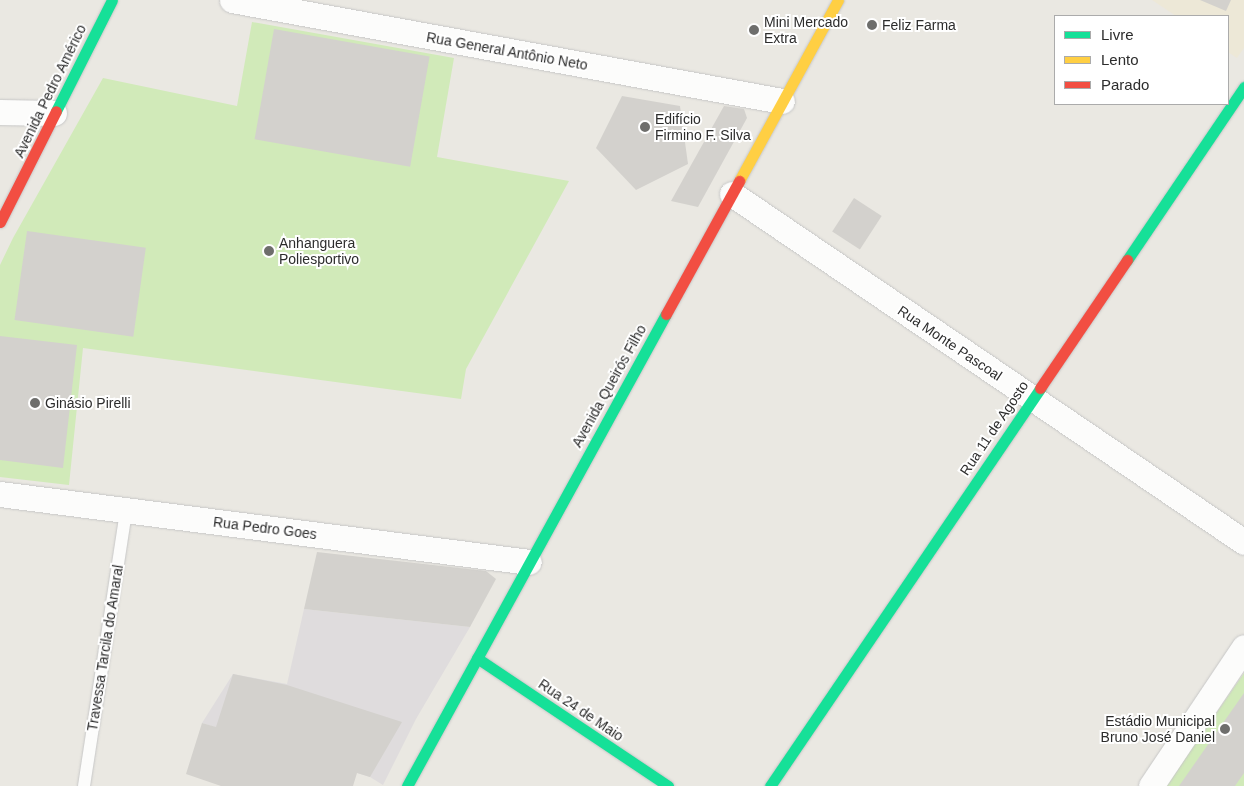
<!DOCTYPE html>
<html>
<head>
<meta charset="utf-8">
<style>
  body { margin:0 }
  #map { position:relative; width:1244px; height:786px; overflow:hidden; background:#eae8e2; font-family:Arial,sans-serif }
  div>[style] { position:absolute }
  .industrial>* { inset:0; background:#dfdcdd }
  .education>* { inset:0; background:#ede8d7 }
  .pitch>* { inset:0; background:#d1eab9 }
  .building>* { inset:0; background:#d3d1cd; transform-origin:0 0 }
  .roads { filter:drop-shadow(0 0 1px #c7c7c7) drop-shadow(0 0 1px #c7c7c7) }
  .lane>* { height:12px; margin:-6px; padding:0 6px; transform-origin:6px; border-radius:6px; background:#fcfcfb }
  .street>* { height:25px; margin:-12.5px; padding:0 12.5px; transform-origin:12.5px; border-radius:12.5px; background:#fcfcfb }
  .fast>* { height:11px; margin:-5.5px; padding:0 5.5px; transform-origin:5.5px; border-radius:5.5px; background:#16e098 }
  .slow>* { height:11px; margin:-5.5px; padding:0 5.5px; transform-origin:5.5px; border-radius:5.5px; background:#ffcf43 }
  .jam>* { height:11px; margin:-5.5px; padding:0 5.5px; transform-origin:5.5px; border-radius:5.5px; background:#f24e42 }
  .dots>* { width:14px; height:14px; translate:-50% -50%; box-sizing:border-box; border:2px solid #fff; border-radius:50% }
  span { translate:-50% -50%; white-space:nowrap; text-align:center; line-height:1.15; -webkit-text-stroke:4px #fff; paint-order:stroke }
  .poi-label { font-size:14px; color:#2c2c2c }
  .left { translate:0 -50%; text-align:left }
  .right { translate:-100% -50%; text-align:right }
  .street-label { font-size:14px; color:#2c2c2c }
  .legend { position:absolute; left:1054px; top:15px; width:175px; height:90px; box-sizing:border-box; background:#fff; border:1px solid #ababab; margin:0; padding:6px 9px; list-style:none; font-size:15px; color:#2c2c2c }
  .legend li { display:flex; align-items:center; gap:10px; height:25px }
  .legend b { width:25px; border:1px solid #ababab }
</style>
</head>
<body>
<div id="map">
  <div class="industrial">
    <i style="clip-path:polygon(304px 609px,470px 627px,416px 719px,383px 785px,370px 777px,202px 723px,233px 674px,287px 684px)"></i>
  </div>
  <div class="education">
    <i style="clip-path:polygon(1152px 0,1244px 0,1244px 48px,1237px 58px,1228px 52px,1228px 16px,1176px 16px)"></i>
  </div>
  <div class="pitch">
    <i style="clip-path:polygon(252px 22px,454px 58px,437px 157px,569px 181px,466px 369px,461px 399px,83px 348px,69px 485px,0 477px,0 265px,13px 238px,103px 78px,237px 106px)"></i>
    <i style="clip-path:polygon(1244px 673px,1244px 786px,1166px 786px)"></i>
  </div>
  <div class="building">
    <i style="clip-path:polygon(1200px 0,1231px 0,1226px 11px)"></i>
    <i style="left:274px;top:29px;width:158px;height:112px;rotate:10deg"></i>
    <i style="clip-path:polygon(622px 96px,680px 106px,688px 164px,636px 190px,596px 148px)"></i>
    <i style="clip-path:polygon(724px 106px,744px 109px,747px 118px,698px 207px,671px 201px)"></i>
    <i style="left:854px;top:198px;width:33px;height:40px;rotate:33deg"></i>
    <i style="left:27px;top:231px;width:120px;height:90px;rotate:8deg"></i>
    <i style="clip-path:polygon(0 336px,77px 345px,63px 468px,0 460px)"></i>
    <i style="clip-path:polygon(317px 552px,486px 571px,496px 579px,470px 627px,304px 609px)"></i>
    <i style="clip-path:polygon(233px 674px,287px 685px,402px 722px,370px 777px,357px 773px,353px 786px,221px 786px,186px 774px,202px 723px,216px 727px)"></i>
    <i style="clip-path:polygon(1244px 693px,1244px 773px,1235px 786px,1179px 786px)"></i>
  </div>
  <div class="roads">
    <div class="lane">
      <i style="left:84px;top:786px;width:279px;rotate:-81.3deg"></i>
    </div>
    <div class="street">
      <i style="left:232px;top:0;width:559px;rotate:10.41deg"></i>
      <i style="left:0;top:112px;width:54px;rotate:1.1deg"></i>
      <i style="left:732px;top:194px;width:619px;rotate:34.2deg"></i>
      <i style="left:0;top:494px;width:533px;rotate:7.32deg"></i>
      <i style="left:1151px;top:786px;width:167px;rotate:-56.2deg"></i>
    </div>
    <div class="fast">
      <i style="left:56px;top:111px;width:124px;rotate:-63.2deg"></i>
      <i style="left:1127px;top:260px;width:209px;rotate:-55.9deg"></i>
      <i style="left:477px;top:658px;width:230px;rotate:33.8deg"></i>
      <i style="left:407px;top:786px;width:538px;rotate:-61.25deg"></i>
      <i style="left:770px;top:786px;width:481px;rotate:-55.8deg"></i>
    </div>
    <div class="slow">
      <i style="left:739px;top:181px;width:206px;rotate:-61.3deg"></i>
    </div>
    <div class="jam">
      <i style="left:0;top:222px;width:124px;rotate:-63.2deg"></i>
      <i style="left:666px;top:314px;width:152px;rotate:-61.2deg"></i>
      <i style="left:1040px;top:388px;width:155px;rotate:-55.8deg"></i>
    </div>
  </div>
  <div class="dots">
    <i style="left:872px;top:25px;background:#6e6e6c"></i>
    <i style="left:754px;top:30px;background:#6e6e6c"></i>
    <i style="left:645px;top:127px;background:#6e6e6c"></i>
    <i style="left:269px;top:251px;background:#6e6e6c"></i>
    <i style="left:35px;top:403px;background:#6e6e6c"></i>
    <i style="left:1225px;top:729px;background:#6e6e6c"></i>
  </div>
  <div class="poi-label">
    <span class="left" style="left:764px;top:30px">Mini Mercado<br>Extra</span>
    <span class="left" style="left:882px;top:25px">Feliz Farma</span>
    <span class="left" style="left:655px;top:127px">Edifício<br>Firmino F. Silva</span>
    <span class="left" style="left:279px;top:251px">Anhanguera<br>Poliesportivo</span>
    <span class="left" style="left:45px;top:403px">Ginásio Pirelli</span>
    <span class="right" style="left:1215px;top:729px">Estádio Municipal<br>Bruno José Daniel</span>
  </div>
  <div class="street-label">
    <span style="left:507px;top:51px;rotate:10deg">Rua General Antônio Neto</span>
    <span style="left:50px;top:91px;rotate:-64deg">Avenida Pedro Américo</span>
    <span style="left:950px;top:343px;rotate:34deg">Rua Monte Pascoal</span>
    <span style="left:609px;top:386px;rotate:-61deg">Avenida Queirós Filho</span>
    <span style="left:994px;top:428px;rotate:-56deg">Rua 11 de Agosto</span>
    <span style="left:265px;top:528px;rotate:7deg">Rua Pedro Goes</span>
    <span style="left:105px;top:648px;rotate:-81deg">Travessa Tarcila do Amaral</span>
    <span style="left:581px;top:710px;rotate:34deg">Rua 24 de Maio</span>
  </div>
  <ul class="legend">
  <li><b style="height:6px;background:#16e098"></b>Livre</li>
  <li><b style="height:6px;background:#ffcf43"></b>Lento</li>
  <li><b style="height:6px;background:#f24e42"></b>Parado</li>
  </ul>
</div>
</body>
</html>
